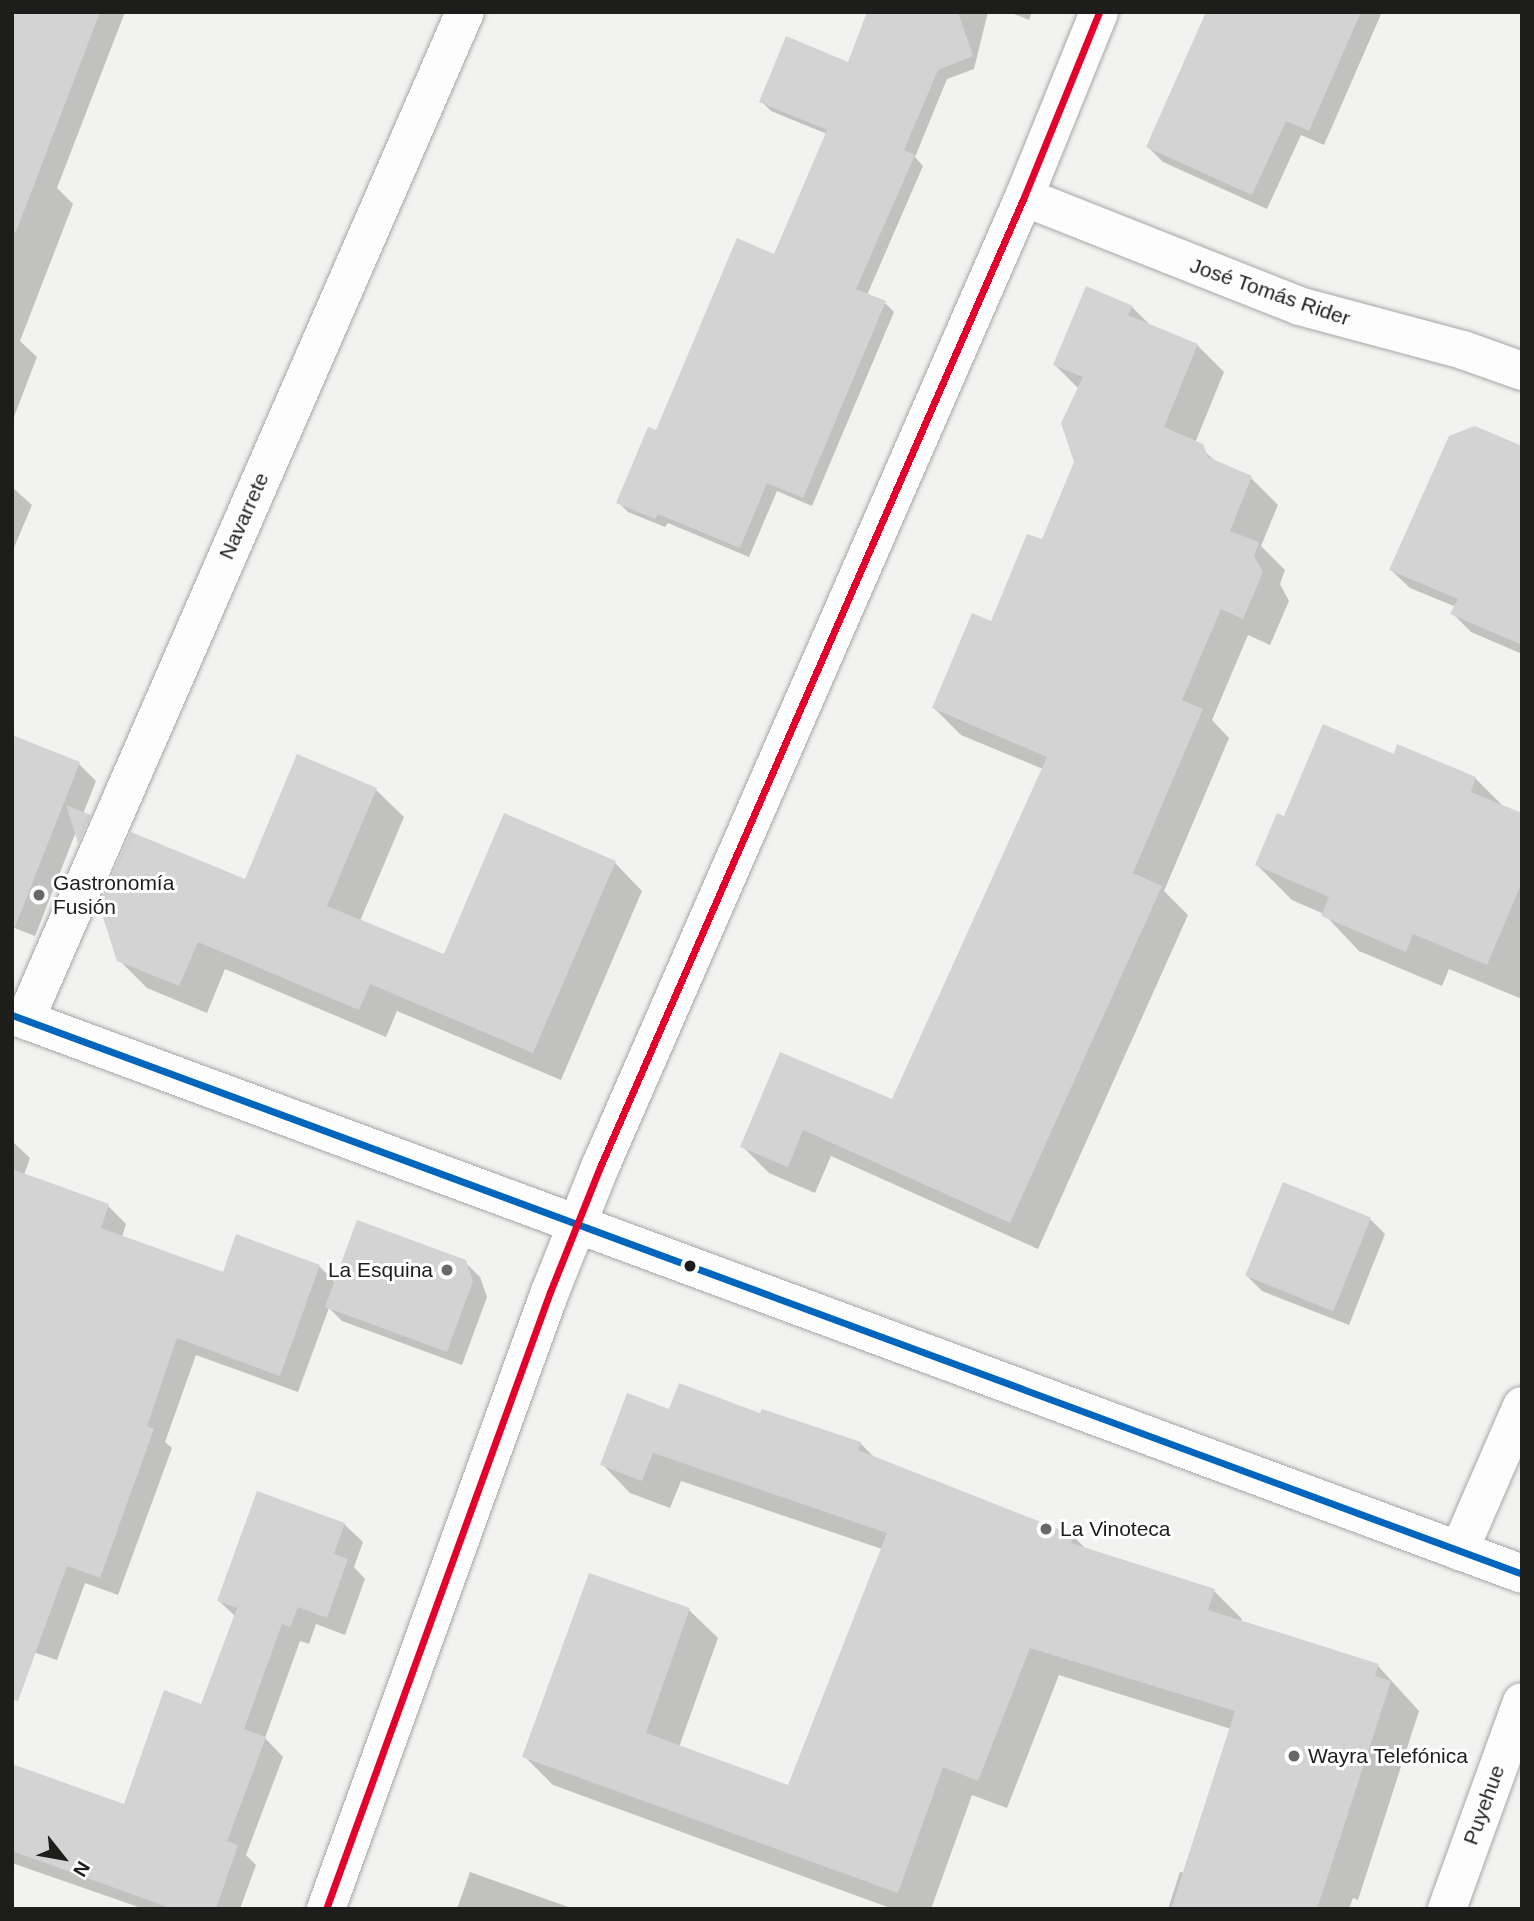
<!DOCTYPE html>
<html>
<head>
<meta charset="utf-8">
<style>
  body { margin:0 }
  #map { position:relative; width:1534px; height:1921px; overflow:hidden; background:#f2f2f1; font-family:Arial,sans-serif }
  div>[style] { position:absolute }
  .shadow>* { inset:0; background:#0003 }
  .building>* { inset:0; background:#d3d3d3; transform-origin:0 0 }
  .roads { filter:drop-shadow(0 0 2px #a6a6a5) drop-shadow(0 0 2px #a6a6a5) }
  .street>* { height:38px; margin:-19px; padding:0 19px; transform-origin:19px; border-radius:19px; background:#fdfdfd }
  .secondary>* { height:38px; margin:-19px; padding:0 19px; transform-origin:19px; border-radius:19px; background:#fdfdfd }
  .bus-1>* { height:7px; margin:-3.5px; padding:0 3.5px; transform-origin:3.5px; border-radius:3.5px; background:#0065bd }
  .bus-2>* { height:7px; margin:-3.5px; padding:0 3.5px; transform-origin:3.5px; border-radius:3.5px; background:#e4002b }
  .dots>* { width:19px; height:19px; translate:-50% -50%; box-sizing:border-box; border:4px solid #fff; border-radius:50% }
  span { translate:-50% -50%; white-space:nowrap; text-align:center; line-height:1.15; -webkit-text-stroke:6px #fff; paint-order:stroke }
  .street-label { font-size:21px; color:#1d1d1c }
  .poi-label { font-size:21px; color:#1d1d1c }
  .left { translate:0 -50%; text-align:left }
  .right { translate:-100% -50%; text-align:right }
  .frame { position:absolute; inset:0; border:14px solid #1d1d1c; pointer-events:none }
  .north { position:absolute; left:28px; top:1823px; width:70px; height:70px; -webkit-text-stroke:5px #fff; paint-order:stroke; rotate:121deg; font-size:19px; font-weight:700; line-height:28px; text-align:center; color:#1d1d1c }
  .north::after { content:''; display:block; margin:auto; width:24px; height:32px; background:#1d1d1c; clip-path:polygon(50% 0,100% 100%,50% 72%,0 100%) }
</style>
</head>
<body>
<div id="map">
  <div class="shadow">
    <i style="clip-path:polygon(19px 12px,125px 12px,57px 188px,73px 204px,20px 341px,37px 357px,12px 422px,12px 29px)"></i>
    <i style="clip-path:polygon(869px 12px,988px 12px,974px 69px,947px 79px,915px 157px,923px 166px,867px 295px,885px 303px,894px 312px,812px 506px,777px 491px,749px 557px,668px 523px,665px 527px,628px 512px,618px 502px,657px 432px,775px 256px,827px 134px,771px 111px,761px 101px,849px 64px)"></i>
    <i style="clip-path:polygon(1009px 12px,1032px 12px,1029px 20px)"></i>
    <i style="clip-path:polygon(1208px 12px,1382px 12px,1324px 145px,1301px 135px,1267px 209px,1163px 162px,1148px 147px)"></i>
    <i style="clip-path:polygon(1132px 307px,1151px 326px,1197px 345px,1224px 372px,1195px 443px,1220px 465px,1251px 478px,1278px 505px,1261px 546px,1285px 570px,1280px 584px,1289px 601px,1270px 645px,1248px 635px,1212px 720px,1229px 738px,1164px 891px,1188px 915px,1038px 1249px,831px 1156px,815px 1193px,769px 1173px,742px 1146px,893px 1102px,1043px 769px,961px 735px,934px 708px,992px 623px,1043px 542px,1076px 462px,1079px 389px,1055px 365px)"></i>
    <i style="clip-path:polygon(1522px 448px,1522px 654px,1471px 632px,1453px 614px,1456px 607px,1410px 588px,1391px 570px)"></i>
    <i style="clip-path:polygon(12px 487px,32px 505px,13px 550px,12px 550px)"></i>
    <i style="clip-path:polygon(1395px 756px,1475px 778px,1506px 809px,1522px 815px,1522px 999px,1449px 969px,1442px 986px,1359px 951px,1324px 914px,1292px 900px,1257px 865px,1285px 818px)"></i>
    <i style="clip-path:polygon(12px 759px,79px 764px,96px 781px,35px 936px,12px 927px)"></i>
    <i style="clip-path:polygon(376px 790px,404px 817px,360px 921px,445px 956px,615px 863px,642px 891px,561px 1080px,397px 1011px,386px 1037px,225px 969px,207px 1013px,147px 988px,119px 960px,246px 881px)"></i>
    <i style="clip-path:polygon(12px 1141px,30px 1158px,24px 1175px,108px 1206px,126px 1224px,122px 1237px,224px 1274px,319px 1266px,336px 1283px,465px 1262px,480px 1277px,487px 1297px,462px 1365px,342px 1321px,329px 1308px,298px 1392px,196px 1355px,165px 1442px,172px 1448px,118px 1595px,85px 1583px,57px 1660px,21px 1648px,12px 1672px)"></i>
    <i style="clip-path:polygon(1370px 1219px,1385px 1234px,1349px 1325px,1262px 1291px,1247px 1276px)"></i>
    <i style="clip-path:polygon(670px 1411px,761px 1415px,860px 1443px,876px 1459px,1073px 1536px,1087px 1550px,1214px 1591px,1242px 1619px,1241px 1623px,1378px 1666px,1419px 1711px,1358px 1900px,1353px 1898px,1349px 1909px,1168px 1909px,1180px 1872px,1184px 1873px,1231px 1729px,1059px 1675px,1007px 1808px,972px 1795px,931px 1909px,893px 1909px,553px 1785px,524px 1756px,689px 1610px,718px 1638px,679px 1747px,789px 1787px,882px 1549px,681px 1481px,670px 1508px,630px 1493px,602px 1464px)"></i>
    <i style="clip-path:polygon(344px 1524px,363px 1542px,354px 1567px,365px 1579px,345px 1635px,316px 1624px,309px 1644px,300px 1641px,265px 1738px,283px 1757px,246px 1855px,256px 1865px,240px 1909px,144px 1909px,12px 1863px,12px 1765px,125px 1806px,202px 1706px,236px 1617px,219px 1601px)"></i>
    <i style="clip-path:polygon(470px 1872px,574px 1909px,457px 1909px)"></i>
  </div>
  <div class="building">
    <i style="clip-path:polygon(12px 12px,100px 12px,16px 232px,12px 232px)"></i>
    <i style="clip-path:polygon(867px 12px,958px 12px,973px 56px,938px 70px,904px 150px,915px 155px,856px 289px,886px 301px,803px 498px,767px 483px,740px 548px,658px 514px,655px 519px,616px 503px,648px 427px,656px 430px,737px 238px,774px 254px,827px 130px,759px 102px,786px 36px,848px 62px)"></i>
    <i style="clip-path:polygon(1206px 12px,1361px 12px,1309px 131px,1286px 121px,1252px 195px,1146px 147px)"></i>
    <i style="clip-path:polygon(1086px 286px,1133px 306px,1128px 315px,1198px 344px,1164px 427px,1203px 444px,1208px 457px,1252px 476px,1230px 531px,1259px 542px,1254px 556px,1263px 572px,1243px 619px,1221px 609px,1182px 700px,1203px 709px,1133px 873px,1162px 886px,1010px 1223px,803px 1130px,788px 1167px,740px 1147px,780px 1052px,892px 1099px,1047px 757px,932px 708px,972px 613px,991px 621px,1027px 534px,1042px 539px,1074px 462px,1061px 423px,1083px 377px,1053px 365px)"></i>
    <i style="clip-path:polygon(1475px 426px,1522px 446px,1522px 645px,1450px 614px,1458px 599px,1389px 570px,1449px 436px)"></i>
    <i style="clip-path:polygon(1323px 724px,1394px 754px,1397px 744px,1476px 777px,1471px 792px,1522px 813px,1522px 882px,1487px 965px,1413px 934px,1406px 952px,1321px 916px,1329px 897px,1255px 865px,1277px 813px,1284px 816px)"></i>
    <i style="clip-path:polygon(12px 735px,80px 762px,15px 927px,12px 926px)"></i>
    <i style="clip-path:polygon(297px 754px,377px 788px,327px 906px,444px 954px,504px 813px,616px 861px,533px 1053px,370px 984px,359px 1010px,198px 942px,179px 986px,117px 961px,99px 905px,131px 832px,245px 879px)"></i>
    <i style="clip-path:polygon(66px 805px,91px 815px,78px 843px)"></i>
    <i style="clip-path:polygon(12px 1169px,109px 1204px,101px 1228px,223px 1272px,236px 1234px,320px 1265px,280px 1376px,177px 1338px,147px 1426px,154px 1429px,100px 1578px,67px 1566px,18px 1701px,12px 1700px)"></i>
    <i style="left:1283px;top:1182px;width:95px;height:101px;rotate:22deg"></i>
    <i style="clip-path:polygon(357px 1220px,466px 1260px,473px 1281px,447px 1352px,325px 1307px)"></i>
    <i style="clip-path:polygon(679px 1383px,760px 1413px,762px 1409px,861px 1442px,858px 1450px,1074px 1535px,1071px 1543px,1215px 1589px,1208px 1610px,1379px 1664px,1375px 1676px,1391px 1681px,1317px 1909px,1171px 1909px,1235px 1711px,1030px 1648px,978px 1781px,943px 1767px,898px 1893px,522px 1757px,589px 1573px,690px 1608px,646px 1733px,788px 1785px,887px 1533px,653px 1453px,642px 1481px,600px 1465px,627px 1393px,669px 1409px)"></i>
    <i style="clip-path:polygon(257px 1491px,345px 1523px,334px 1554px,348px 1559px,327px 1618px,298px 1607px,290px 1627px,282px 1624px,244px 1729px,266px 1737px,227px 1841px,238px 1845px,216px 1909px,173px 1909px,12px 1851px,12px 1764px,124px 1804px,164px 1690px,201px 1704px,237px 1608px,217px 1601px)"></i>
  </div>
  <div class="roads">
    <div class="street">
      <i style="left:1024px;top:197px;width:296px;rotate:21.6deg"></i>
      <i style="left:1299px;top:306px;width:170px;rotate:15deg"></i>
      <i style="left:1463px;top:350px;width:63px;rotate:19.6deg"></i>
      <i style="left:25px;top:1020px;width:1100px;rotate:-66.42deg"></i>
      <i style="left:1459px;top:1551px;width:158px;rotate:-66.5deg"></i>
      <i style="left:326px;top:1909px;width:656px;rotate:-70.05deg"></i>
      <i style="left:550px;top:1292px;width:135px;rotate:-68.2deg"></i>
      <i style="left:600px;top:1167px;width:1059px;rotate:-66.39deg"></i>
      <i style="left:1024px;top:197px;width:200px;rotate:-67.9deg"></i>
      <i style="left:1447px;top:1909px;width:220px;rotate:-70.1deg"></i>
    </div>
    <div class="secondary">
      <i style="left:12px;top:1015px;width:1610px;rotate:20.31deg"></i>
    </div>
  </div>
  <div class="bus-1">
    <i style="left:12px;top:1015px;width:1610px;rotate:20.31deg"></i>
  </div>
  <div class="bus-2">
    <i style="left:326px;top:1909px;width:656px;rotate:-70.05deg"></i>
    <i style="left:550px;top:1292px;width:135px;rotate:-68.2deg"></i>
    <i style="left:600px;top:1167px;width:1059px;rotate:-66.39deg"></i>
    <i style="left:1024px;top:197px;width:200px;rotate:-67.9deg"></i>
  </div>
  <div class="dots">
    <i style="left:39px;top:895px;background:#686867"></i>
    <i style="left:690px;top:1266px;background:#1d1d1c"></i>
    <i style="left:447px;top:1270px;background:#686867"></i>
    <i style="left:1046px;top:1529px;background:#686867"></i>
    <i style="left:1294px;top:1756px;background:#686867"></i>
  </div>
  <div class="street-label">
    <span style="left:1270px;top:292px;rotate:19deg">José Tomás Rider</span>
    <span style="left:244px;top:516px;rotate:-66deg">Navarrete</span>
    <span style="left:1484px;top:1805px;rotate:-70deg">Puyehue</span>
  </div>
  <div class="poi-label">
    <span class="left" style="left:53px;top:895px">Gastronomía<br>Fusión</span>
    <span class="right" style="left:433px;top:1270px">La Esquina</span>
    <span class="left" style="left:1060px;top:1529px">La Vinoteca</span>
    <span class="left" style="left:1308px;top:1756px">Wayra Telefónica</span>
  </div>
  <div class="frame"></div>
  <div class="north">N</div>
</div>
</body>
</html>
